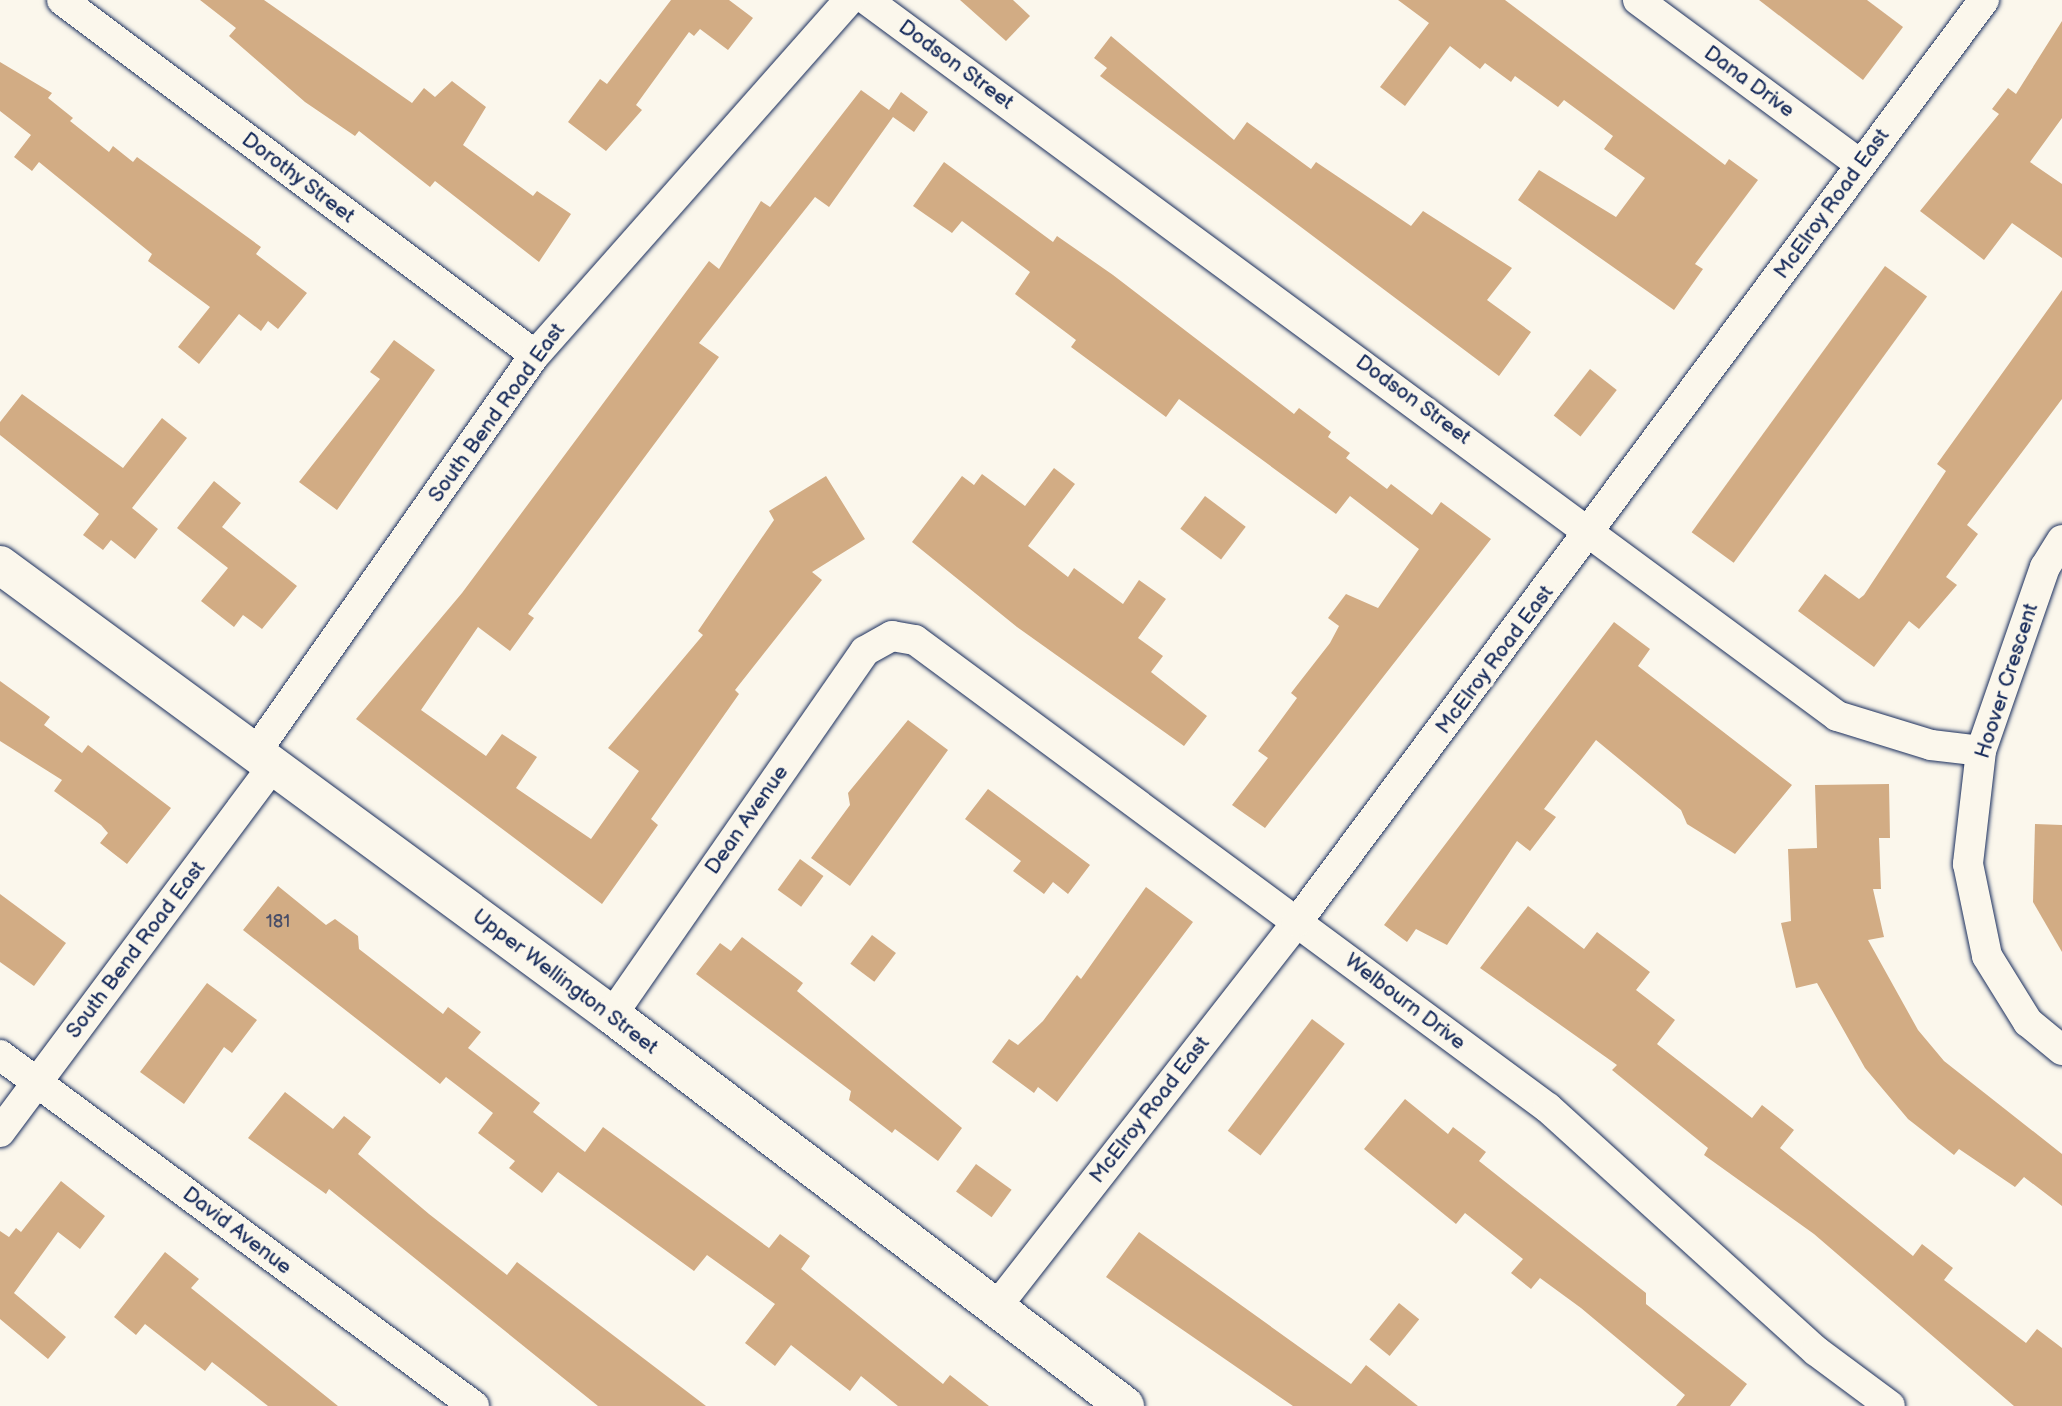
<!DOCTYPE html>
<html>
<head>
<meta charset="utf-8">
<style>
  body { margin:0 }
  #map { position:relative; width:2062px; height:1406px; overflow:hidden; background:#fbf7ec; font-family:"Balsamiq Sans",sans-serif }
  div>[style] { position:absolute }
  .building>* { inset:0; background:#d2ac84; transform-origin:0 0 }
  .roads { filter:drop-shadow(0 0 2px #1b2f5e) drop-shadow(0 0 2px #1b2f5e) }
  .street>* { height:30px; margin:-15px; padding:0 15px; transform-origin:15px; border-radius:15px; background:#fbf7ec }
  .secondary>* { height:38px; margin:-19px; padding:0 19px; transform-origin:19px; border-radius:19px; background:#fbf7ec }
  span { translate:-50% -50%; white-space:nowrap; text-align:center; line-height:1.15; -webkit-text-stroke:7px #fbf7ec; paint-order:stroke }
  .number-label { font-size:18px; color:#494e68 }
  .number-label span { -webkit-text-stroke-width:0 }
  .street-label { font-size:21px; color:#1b2f5e }
</style>
</head>
<body>
<div id="map">
  <div class="building">
    <i style="clip-path:polygon(200px 0,264px 0,412px 103px,424px 88px,435px 97px,452px 81px,486px 107px,463px 145px,533px 196px,537px 191px,571px 214px,539px 262px,435px 181px,430px 187px,359px 131px,355px 136px,305px 102px,229px 36px,236px 28px)"></i>
    <i style="clip-path:polygon(671px 0,729px 0,753px 18px,728px 50px,700px 29px,694px 36px,689px 32px,636px 105px,642px 110px,606px 151px,568px 122px,600px 79px,607px 84px)"></i>
    <i style="clip-path:polygon(960px 0,1013px 0,1030px 16px,1006px 41px)"></i>
    <i style="clip-path:polygon(1398px 0,1505px 0,1725px 165px,1729px 159px,1758px 180px,1695px 264px,1703px 269px,1674px 310px,1518px 200px,1539px 170px,1616px 217px,1645px 178px,1604px 149px,1613px 136px,1564px 100px,1558px 107px,1515px 76px,1511px 82px,1485px 63px,1480px 69px,1450px 46px,1405px 106px,1380px 87px,1429px 23px)"></i>
    <i style="clip-path:polygon(1759px 0,1867px 0,1903px 27px,1863px 80px)"></i>
    <i style="clip-path:polygon(2062px 21px,2062px 118px,2030px 162px,2062px 184px,2062px 258px,2012px 223px,1984px 260px,1920px 211px,1999px 114px,1992px 109px,2008px 88px,2016px 94px)"></i>
    <i style="clip-path:polygon(1111px 36px,1234px 140px,1247px 122px,1311px 169px,1316px 162px,1411px 226px,1423px 211px,1512px 268px,1487px 300px,1531px 332px,1499px 376px,1100px 76px,1107px 68px,1094px 58px)"></i>
    <i style="clip-path:polygon(0 62px,52px 93px,48px 98px,73px 118px,70px 121px,109px 152px,113px 146px,133px 162px,137px 157px,261px 247px,256px 254px,307px 293px,278px 329px,268px 321px,261px 331px,239px 314px,199px 364px,178px 347px,210px 307px,148px 261px,152px 254px,39px 162px,32px 171px,14px 157px,31px 135px,0 111px)"></i>
    <i style="clip-path:polygon(861px 90px,889px 110px,901px 92px,928px 112px,914px 132px,893px 117px,829px 207px,815px 197px,699px 343px,719px 357px,528px 614px,534px 618px,510px 651px,478px 627px,421px 710px,486px 756px,502px 734px,537px 757px,516px 788px,591px 839px,639px 771px,608px 748px,703px 635px,698px 631px,774px 520px,769px 511px,826px 476px,865px 539px,812px 572px,822px 580px,735px 690px,739px 694px,651px 819px,658px 825px,602px 904px,356px 719px,462px 593px,709px 261px,719px 269px,761px 201px,770px 207px)"></i>
    <i style="clip-path:polygon(944px 162px,1053px 242px,1057px 236px,1113px 275px,1294px 414px,1299px 408px,1331px 432px,1328px 437px,1350px 453px,1346px 458px,1387px 489px,1391px 484px,1432px 515px,1441px 502px,1491px 539px,1265px 828px,1232px 805px,1268px 758px,1258px 751px,1297px 698px,1291px 693px,1330px 643px,1339px 626px,1328px 618px,1346px 594px,1378px 608px,1419px 549px,1350px 496px,1336px 514px,1179px 399px,1166px 417px,1071px 347px,1076px 340px,1015px 294px,1030px 272px,962px 221px,952px 233px,913px 206px)"></i>
    <i style="left:1885px;top:266px;width:52px;height:329px;rotate:36deg"></i>
    <i style="clip-path:polygon(2062px 290px,2062px 399px,1967px 525px,1978px 534px,1946px 577px,1957px 585px,1919px 629px,1909px 621px,1874px 667px,1798px 611px,1825px 574px,1859px 599px,1864px 595px,1946px 471px,1937px 464px)"></i>
    <i style="clip-path:polygon(394px 340px,435px 370px,337px 510px,299px 482px,380px 379px,370px 372px)"></i>
    <i style="left:1590px;top:369px;width:34px;height:59px;rotate:38deg"></i>
    <i style="clip-path:polygon(22px 394px,123px 468px,162px 418px,187px 438px,132px 508px,158px 529px,135px 559px,111px 540px,103px 550px,83px 535px,99px 514px,0 435px,0 422px)"></i>
    <i style="clip-path:polygon(1054px 468px,1075px 484px,1028px 546px,1068px 577px,1074px 568px,1123px 604px,1139px 580px,1166px 599px,1138px 638px,1163px 656px,1151px 672px,1207px 716px,1184px 746px,1017px 627px,912px 542px,962px 476px,974px 485px,982px 474px,1025px 506px)"></i>
    <i style="clip-path:polygon(214px 481px,241px 503px,222px 527px,297px 586px,262px 629px,243px 615px,234px 627px,201px 601px,228px 568px,177px 528px)"></i>
    <i style="left:1205px;top:496px;width:51px;height:41px;rotate:37deg"></i>
    <i style="clip-path:polygon(1614px 622px,1650px 649px,1638px 666px,1792px 785px,1735px 854px,1687px 824px,1681px 810px,1596px 740px,1544px 809px,1556px 817px,1530px 851px,1517px 841px,1447px 945px,1416px 929px,1407px 942px,1384px 925px)"></i>
    <i style="clip-path:polygon(0 681px,50px 717px,44px 725px,82px 753px,88px 745px,171px 808px,127px 864px,100px 843px,108px 833px,101px 825px,54px 791px,62px 780px,0 741px)"></i>
    <i style="clip-path:polygon(908px 720px,948px 750px,850px 886px,811px 858px,850px 805px,848px 793px)"></i>
    <i style="clip-path:polygon(1889px 784px,1890px 838px,1879px 838px,1881px 889px,1873px 889px,1884px 937px,1868px 940px,1918px 1030px,1944px 1061px,2062px 1154px,2062px 1206px,2024px 1177px,2015px 1187px,1959px 1149px,1954px 1155px,1908px 1119px,1865px 1068px,1817px 983px,1796px 988px,1781px 923px,1791px 921px,1788px 849px,1817px 848px,1815px 785px)"></i>
    <i style="clip-path:polygon(988px 789px,1090px 865px,1068px 894px,1053px 882px,1044px 894px,1013px 871px,1021px 861px,965px 819px)"></i>
    <i style="clip-path:polygon(2035px 824px,2062px 825px,2062px 952px,2033px 902px)"></i>
    <i style="left:800px;top:859px;width:29px;height:38px;rotate:36deg"></i>
    <i style="clip-path:polygon(278px 886px,326px 925px,335px 919px,358px 936px,359px 949px,443px 1014px,448px 1007px,481px 1032px,468px 1048px,540px 1103px,533px 1112px,585px 1152px,603px 1127px,769px 1248px,780px 1234px,810px 1256px,801px 1269px,943px 1384px,950px 1375px,989px 1406px,898px 1406px,861px 1376px,850px 1391px,791px 1345px,775px 1366px,745px 1343px,775px 1304px,707px 1255px,694px 1271px,558px 1172px,542px 1193px,509px 1168px,515px 1161px,478px 1133px,493px 1113px,446px 1077px,440px 1084px,243px 930px)"></i>
    <i style="clip-path:polygon(1146px 887px,1193px 922px,1057px 1102px,1038px 1087px,1034px 1093px,992px 1062px,1009px 1039px,1018px 1045px,1043px 1021px,1077px 975px,1081px 979px)"></i>
    <i style="clip-path:polygon(0 894px,66px 943px,34px 986px,0 962px)"></i>
    <i style="clip-path:polygon(1528px 906px,1584px 949px,1597px 932px,1650px 972px,1636px 990px,1675px 1020px,1657px 1044px,1752px 1118px,1762px 1105px,1794px 1130px,1780px 1148px,1913px 1256px,1922px 1244px,1953px 1268px,1944px 1280px,2026px 1343px,2037px 1329px,2062px 1348px,2062px 1406px,2014px 1406px,1814px 1234px,1704px 1155px,1708px 1148px,1612px 1070px,1617px 1065px,1480px 968px)"></i>
    <i style="left:872px;top:935px;width:30px;height:36px;rotate:37deg"></i>
    <i style="clip-path:polygon(742px 937px,803px 983px,797px 991px,962px 1128px,938px 1161px,895px 1129px,892px 1133px,849px 1100px,851px 1091px,696px 974px,720px 943px,731px 951px)"></i>
    <i style="clip-path:polygon(207px 983px,257px 1020px,232px 1053px,224px 1047px,184px 1104px,140px 1072px)"></i>
    <i style="left:1312px;top:1019px;width:41px;height:140px;rotate:37deg"></i>
    <i style="clip-path:polygon(285px 1092px,333px 1129px,344px 1116px,371px 1137px,358px 1154px,429px 1214px,507px 1275px,517px 1262px,706px 1406px,598px 1406px,329px 1189px,326px 1194px,248px 1138px)"></i>
    <i style="clip-path:polygon(1405px 1099px,1448px 1134px,1453px 1127px,1486px 1152px,1479px 1161px,1646px 1293px,1646px 1304px,1747px 1384px,1730px 1406px,1676px 1406px,1685px 1395px,1581px 1308px,1540px 1278px,1531px 1289px,1511px 1273px,1523px 1259px,1465px 1213px,1456px 1224px,1364px 1149px)"></i>
    <i style="left:976px;top:1164px;width:44px;height:34px;rotate:36deg"></i>
    <i style="clip-path:polygon(61px 1181px,105px 1216px,80px 1249px,58px 1232px,14px 1293px,66px 1337px,48px 1359px,0 1319px,0 1231px,9px 1237px,16px 1228px,21px 1232px)"></i>
    <i style="clip-path:polygon(1139px 1232px,1351px 1384px,1366px 1365px,1418px 1406px,1293px 1406px,1106px 1277px)"></i>
    <i style="clip-path:polygon(165px 1252px,199px 1279px,191px 1288px,338px 1406px,268px 1406px,212px 1362px,205px 1371px,145px 1324px,136px 1335px,114px 1317px)"></i>
    <i style="left:1399px;top:1303px;width:26px;height:47px;rotate:39deg"></i>
  </div>
  <div class="roads">
    <div class="street">
      <i style="left:62px;top:0;width:591px;rotate:36.89deg"></i>
      <i style="left:867px;top:0;width:1206px;rotate:36.43deg"></i>
      <i style="left:1837px;top:716px;width:98px;rotate:17.1deg"></i>
      <i style="left:1931px;top:745px;width:50px;rotate:6.8deg"></i>
      <i style="left:1638px;top:0;width:277px;rotate:36.5deg"></i>
      <i style="left:2062px;top:540px;width:32px;rotate:122deg"></i>
      <i style="left:2045px;top:567px;width:195px;rotate:109.2deg"></i>
      <i style="left:1981px;top:751px;width:114px;rotate:96.6deg"></i>
      <i style="left:1968px;top:864px;width:94px;rotate:78.3deg"></i>
      <i style="left:1987px;top:956px;width:78px;rotate:58.2deg"></i>
      <i style="left:2028px;top:1022px;width:44px;rotate:39.5deg"></i>
      <i style="left:255px;top:753px;width:487px;rotate:-54.9deg"></i>
      <i style="left:535px;top:355px;width:474px;rotate:-48.5deg"></i>
      <i style="left:612px;top:1015px;width:443px;rotate:-55.2deg"></i>
      <i style="left:865px;top:651px;width:31px;rotate:-29deg"></i>
      <i style="left:892px;top:636px;width:23px;rotate:10deg"></i>
      <i style="left:915px;top:640px;width:787px;rotate:36.48deg"></i>
      <i style="left:1548px;top:1108px;width:362px;rotate:42.2deg"></i>
      <i style="left:1816px;top:1351px;width:92px;rotate:36.6deg"></i>
      <i style="left:0;top:1055px;width:590px;rotate:36.52deg"></i>
      <i style="left:0;top:1132px;width:455px;rotate:-53.3deg"></i>
      <i style="left:994px;top:1310px;width:492px;rotate:-52deg"></i>
      <i style="left:1297px;top:922px;width:1150px;rotate:-53.31deg"></i>
    </div>
    <div class="secondary">
      <i style="left:0;top:565px;width:760px;rotate:36.33deg"></i>
      <i style="left:612px;top:1015px;width:645px;rotate:37.31deg"></i>
    </div>
  </div>
  <div class="number-label">
    <span style="left:278px;top:922px">181</span>
  </div>
  <div class="street-label">
    <span style="left:956px;top:65px;rotate:36deg">Dodson Street</span>
    <span style="left:1749px;top:82px;rotate:36deg">Dana Drive</span>
    <span style="left:298px;top:178px;rotate:37deg">Dorothy Street</span>
    <span style="left:1832px;top:204px;rotate:-54deg">McElroy Road East</span>
    <span style="left:1413px;top:400px;rotate:36deg">Dodson Street</span>
    <span style="left:497px;top:413px;rotate:-54deg">South Bend Road East</span>
    <span style="left:1495px;top:660px;rotate:-53deg">McElroy Road East</span>
    <span style="left:2007px;top:681px;rotate:-72deg">Hoover Crescent</span>
    <span style="left:747px;top:820px;rotate:-55deg">Dean Avenue</span>
    <span style="left:136px;top:950px;rotate:-53deg">South Bend Road East</span>
    <span style="left:565px;top:982px;rotate:37deg">Upper Wellington Street</span>
    <span style="left:1405px;top:1002px;rotate:37deg">Welbourn Drive</span>
    <span style="left:1150px;top:1110px;rotate:-52deg">McElroy Road East</span>
    <span style="left:237px;top:1231px;rotate:37deg">David Avenue</span>
  </div>
</div>
</body>
</html>
